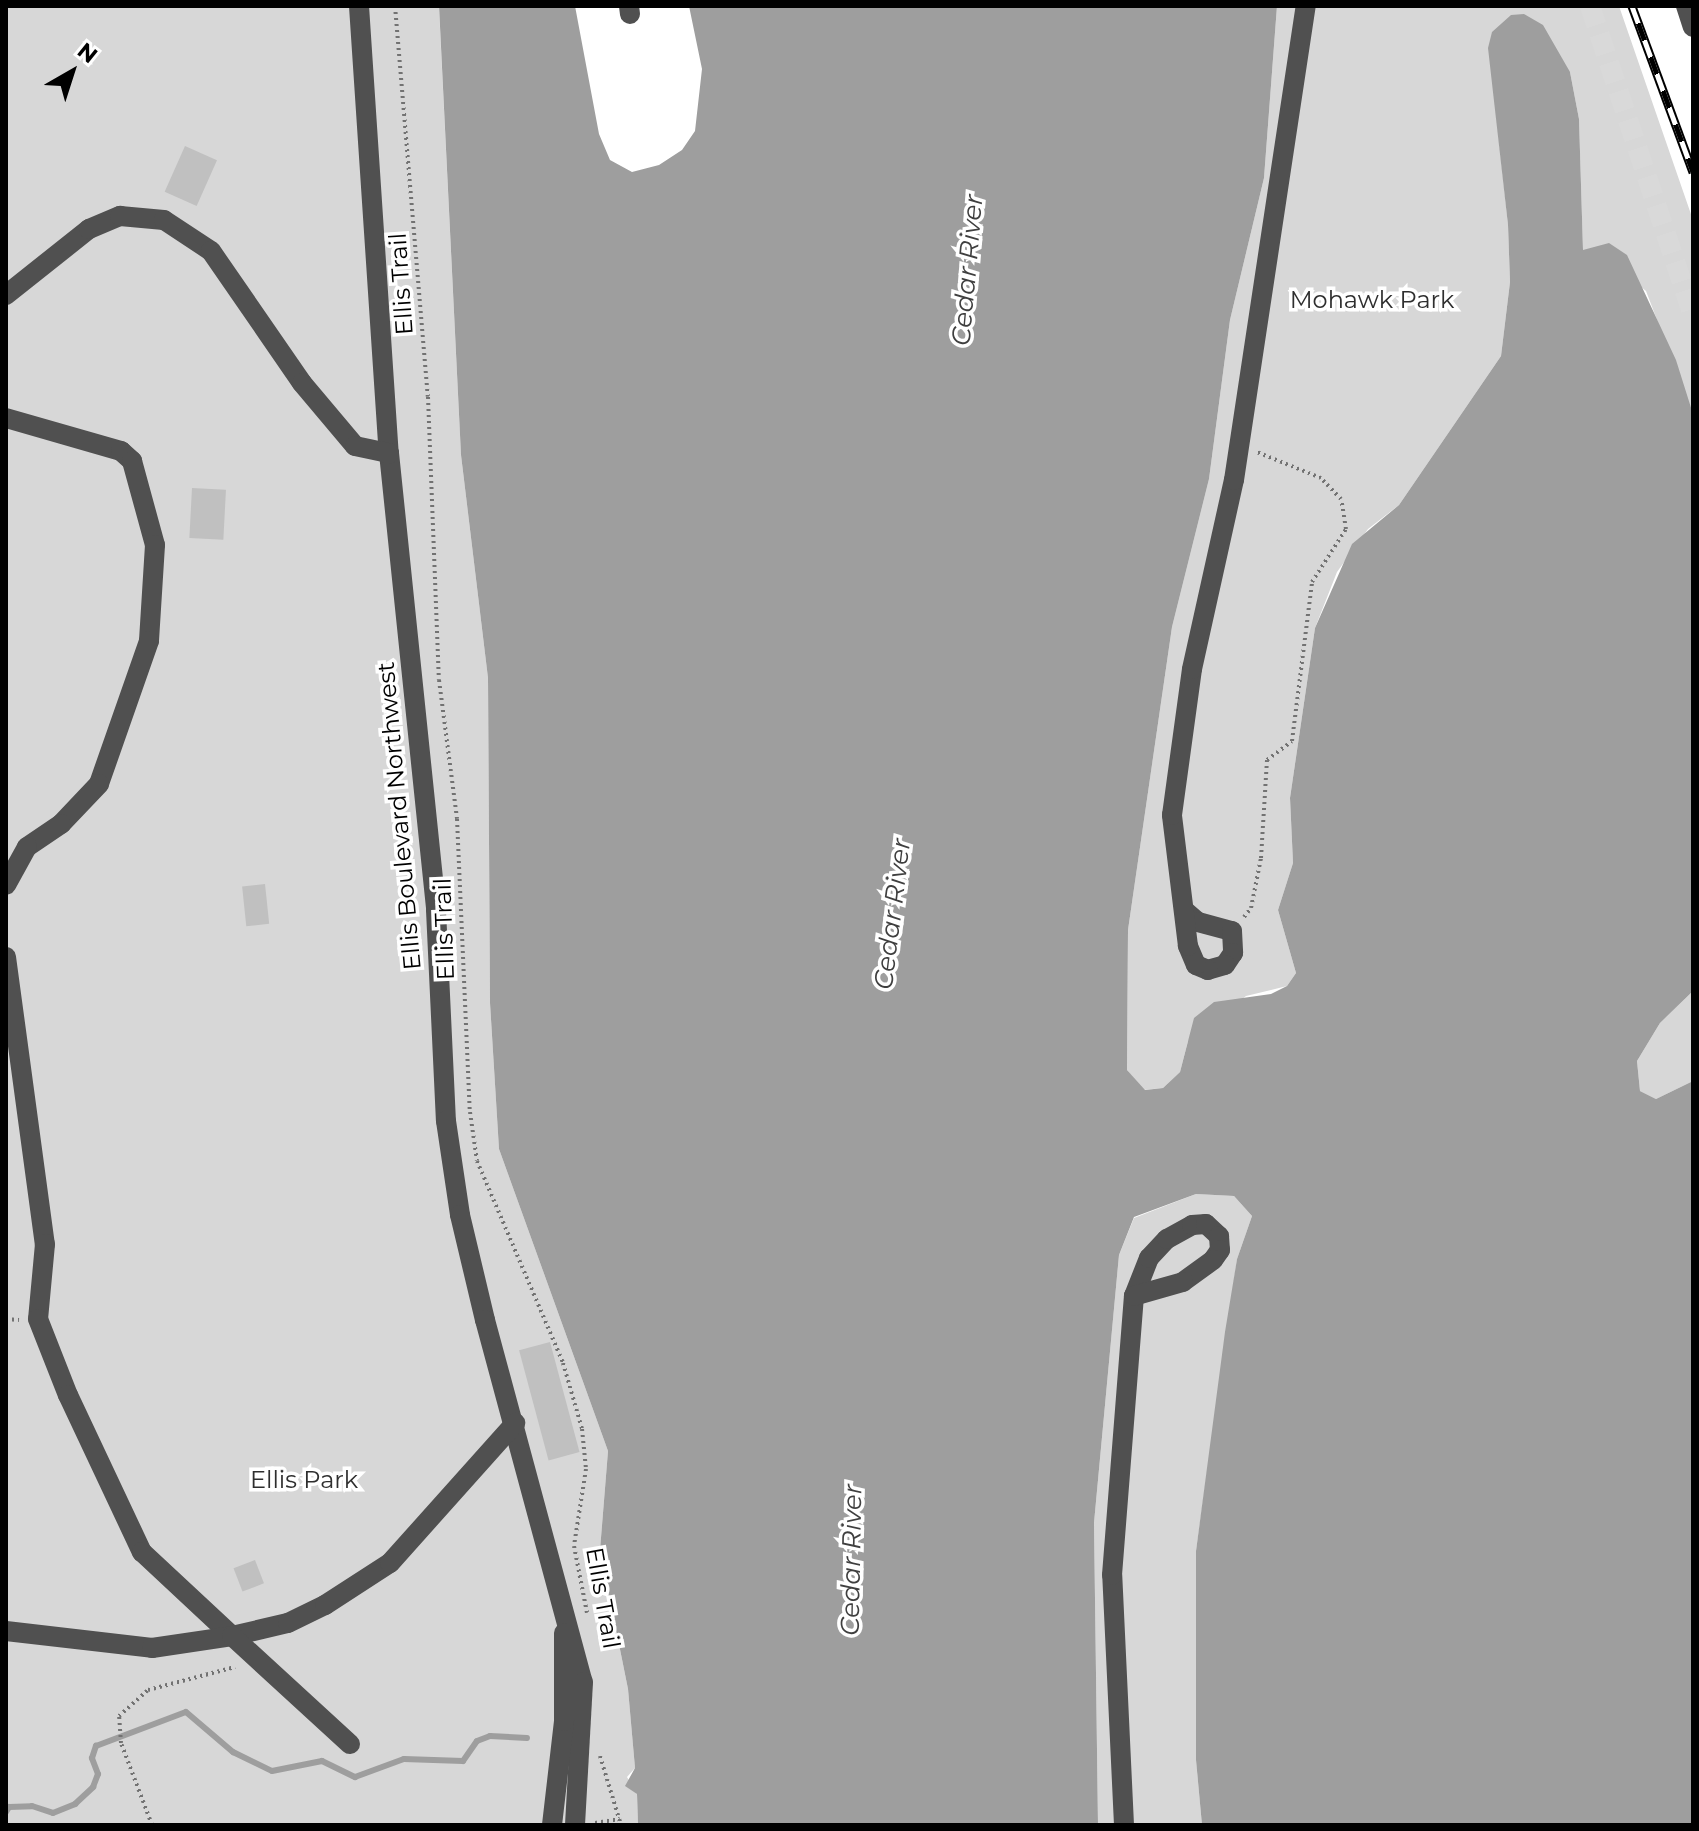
<!DOCTYPE html>
<html>
<head>
<meta charset="utf-8">
<style>
  body { margin:0 }
  #map { position:relative; width:1699px; height:1831px; overflow:hidden; background:#fff; font-family:Montserrat,sans-serif }
  div>[style] { position:absolute }
  .green>* { inset:0; background:#d7d7d7 }
  .water>* { inset:0; background:#9e9e9e }
  .stream>* { height:6px; margin:-3px; padding:0 3px; transform-origin:3px; border-radius:3px; background:#9e9e9e }
  .building>* { inset:0; background:#c0c0c0; transform-origin:0 0 }
  .minor-tunnel>* { height:20px; margin-top:-10px; transform-origin:0; background:repeating-linear-gradient(90deg,#d9d9d9 0 20px,transparent 0 30px) }
  .path>* { height:4px; margin-top:-2px; transform-origin:0; background:repeating-linear-gradient(90deg,#727272 0 2px,transparent 0 6px) }
  .minor>* { height:20px; margin:-10px; padding:0 10px; transform-origin:10px; border-radius:10px; background:#505050 }
  .rail>* { height:9px; margin-top:-4.5px; transform-origin:0; background:repeating-linear-gradient(90deg,#fff 0 18px,#000 0 36px); box-sizing:border-box; border-block:2px solid #000 }
  span { translate:-50% -50%; white-space:nowrap; text-align:center; line-height:1.15; -webkit-text-stroke:7px #fff; paint-order:stroke }
  .street-label { font-size:24px; color:#000 }
  .park-label { font-size:24px; color:#2e2e2e }
  .water-label { font-size:26px; color:#3f3f3f; font-style:italic }
  .frame { position:absolute; inset:0; border:8px solid #000; pointer-events:none }
  .north { position:absolute; left:32px; top:32px; width:80px; height:80px; -webkit-text-stroke:6px #fff; paint-order:stroke; rotate:39deg; font-size:22px; font-weight:700; line-height:32px; text-align:center; color:#000 }
  .north::after { content:''; display:block; margin:auto; width:28px; height:36px; background:#000; clip-path:polygon(50% 0,100% 100%,50% 72%,0 100%) }
</style>
</head>
<body>
<div id="map">
  <div class="green">
    <i style="clip-path:polygon(6px 6px,439px 8px,461px 455px,488px 678px,490px 1003px,499px 1149px,608px 1451px,600px 1550px,628px 1689px,635px 1768px,627px 1777px,637px 1794px,638px 1825px,6px 1825px)"></i>
    <i style="clip-path:polygon(1277px 6px,1619px 6px,1693px 220px,1693px 414px,1646px 291px,1594px 248px,1583px 251px,1579px 119px,1570px 72px,1493px 84px,1508px 225px,1510px 282px,1501px 356px,1399px 505px,1368px 529px,1337px 572px,1315px 628px,1290px 798px,1293px 863px,1278px 910px,1296px 973px,1287px 986px,1246px 996px,1188px 1041px,1180px 1072px,1163px 1088px,1143px 1090px,1127px 1070px,1128px 930px,1172px 627px,1209px 479px,1230px 320px,1264px 178px)"></i>
    <i style="clip-path:polygon(1693px 991px,1693px 1081px,1656px 1099px,1640px 1091px,1637px 1061px,1660px 1023px)"></i>
    <i style="clip-path:polygon(1196px 1194px,1234px 1196px,1252px 1216px,1237px 1259px,1196px 1551px,1196px 1760px,1202px 1825px,1098px 1825px,1094px 1523px,1119px 1255px,1134px 1218px)"></i>
  </div>
  <div class="water">
    <i style="clip-path:polygon(439px 6px,575px 6px,599px 134px,610px 160px,632px 172px,659px 165px,682px 150px,695px 131px,702px 69px,689px 6px,1277px 6px,1264px 178px,1230px 320px,1209px 479px,1172px 627px,1128px 930px,1127px 1070px,1145px 1090px,1163px 1088px,1180px 1072px,1194px 1018px,1214px 1002px,1271px 994px,1287px 986px,1296px 973px,1278px 910px,1293px 863px,1290px 798px,1315px 628px,1352px 544px,1399px 505px,1501px 356px,1510px 282px,1508px 225px,1488px 48px,1492px 32px,1511px 15px,1524px 14px,1543px 25px,1570px 72px,1579px 119px,1583px 250px,1609px 243px,1627px 255px,1676px 360px,1693px 414px,1693px 991px,1660px 1023px,1637px 1061px,1640px 1091px,1656px 1099px,1693px 1081px,1693px 1825px,1202px 1825px,1196px 1760px,1196px 1551px,1225px 1332px,1237px 1259px,1252px 1216px,1234px 1196px,1196px 1194px,1134px 1217px,1119px 1255px,1094px 1523px,1098px 1825px,638px 1825px,637px 1794px,625px 1786px,635px 1768px,628px 1689px,600px 1550px,608px 1451px,499px 1149px,490px 1003px,488px 678px,461px 455px)"></i>
  </div>
  <div class="stream">
    <i style="left:6px;top:1812px;width:6px;rotate:-59deg"></i>
    <i style="left:9px;top:1807px;width:23px;rotate:-2deg"></i>
    <i style="left:32px;top:1806px;width:22px;rotate:18deg"></i>
    <i style="left:53px;top:1813px;width:24px;rotate:-22deg"></i>
    <i style="left:75px;top:1804px;width:25px;rotate:-43deg"></i>
    <i style="left:93px;top:1787px;width:14px;rotate:-69deg"></i>
    <i style="left:98px;top:1774px;width:17px;rotate:-111deg"></i>
    <i style="left:92px;top:1758px;width:13px;rotate:-72deg"></i>
    <i style="left:96px;top:1746px;width:96px;rotate:-20.7deg"></i>
    <i style="left:186px;top:1712px;width:62px;rotate:40.4deg"></i>
    <i style="left:233px;top:1752px;width:43px;rotate:26deg"></i>
    <i style="left:272px;top:1771px;width:51px;rotate:-11.3deg"></i>
    <i style="left:322px;top:1761px;width:37px;rotate:26deg"></i>
    <i style="left:355px;top:1777px;width:52px;rotate:-20.2deg"></i>
    <i style="left:404px;top:1759px;width:59px;rotate:1.9deg"></i>
    <i style="left:463px;top:1761px;width:24px;rotate:-55deg"></i>
    <i style="left:477px;top:1741px;width:14px;rotate:-21deg"></i>
    <i style="left:490px;top:1736px;width:37px;rotate:3deg"></i>
  </div>
  <div class="building">
    <i style="left:185px;top:146px;width:35px;height:50px;rotate:24deg"></i>
    <i style="left:192px;top:488px;width:34px;height:50px;rotate:3deg"></i>
    <i style="left:265px;top:884px;width:40px;height:23px;rotate:84deg"></i>
    <i style="left:550px;top:1342px;width:114px;height:32px;rotate:75deg"></i>
    <i style="left:255px;top:1560px;width:25px;height:23px;rotate:69deg"></i>
  </div>
  <div class="minor-tunnel">
    <i style="left:1590px;top:6px;width:327px;rotate:71.6deg"></i>
  </div>
  <div class="path">
    <i style="left:395px;top:6px;width:392px;rotate:85.2deg"></i>
    <i style="left:428px;top:397px;width:283px;rotate:87.8deg"></i>
    <i style="left:439px;top:680px;width:140px;rotate:82.6deg"></i>
    <i style="left:457px;top:819px;width:293px;rotate:87.5deg"></i>
    <i style="left:470px;top:1112px;width:49px;rotate:81.9deg"></i>
    <i style="left:477px;top:1161px;width:220px;rotate:66.9deg"></i>
    <i style="left:563px;top:1363px;width:69px;rotate:73.9deg"></i>
    <i style="left:582px;top:1429px;width:40px;rotate:84.3deg"></i>
    <i style="left:586px;top:1469px;width:78px;rotate:98.9deg"></i>
    <i style="left:574px;top:1546px;width:68px;rotate:79deg"></i>
    <i style="left:1244px;top:917px;width:11px;rotate:-52deg"></i>
    <i style="left:1251px;top:908px;width:51px;rotate:-78.7deg"></i>
    <i style="left:1261px;top:858px;width:98px;rotate:-86.5deg"></i>
    <i style="left:1267px;top:760px;width:31px;rotate:-37deg"></i>
    <i style="left:1292px;top:741px;width:160px;rotate:-82.8deg"></i>
    <i style="left:1312px;top:582px;width:63px;rotate:-57.3deg"></i>
    <i style="left:1346px;top:529px;width:30px;rotate:-99deg"></i>
    <i style="left:1341px;top:499px;width:29px;rotate:-134deg"></i>
    <i style="left:1321px;top:478px;width:69px;rotate:-157.9deg"></i>
    <i style="left:6px;top:1319px;width:13px;rotate:4deg"></i>
    <i style="left:600px;top:1756px;width:72px;rotate:73.1deg"></i>
    <i style="left:595px;top:1823px;width:25px;rotate:-9deg"></i>
    <i style="left:152px;top:1825px;width:88px;rotate:-110.7deg"></i>
    <i style="left:121px;top:1743px;width:27px;rotate:-94deg"></i>
    <i style="left:119px;top:1716px;width:39px;rotate:-42deg"></i>
    <i style="left:148px;top:1690px;width:90px;rotate:-14.8deg"></i>
  </div>
  <div class="minor">
    <i style="left:359px;top:6px;width:448px;rotate:86.2deg"></i>
    <i style="left:389px;top:453px;width:459px;rotate:84.1deg"></i>
    <i style="left:436px;top:910px;width:211px;rotate:87.3deg"></i>
    <i style="left:446px;top:1121px;width:95px;rotate:81.5deg"></i>
    <i style="left:460px;top:1215px;width:108px;rotate:76.6deg"></i>
    <i style="left:485px;top:1320px;width:375px;rotate:74.9deg"></i>
    <i style="left:583px;top:1682px;width:143px;rotate:93.2deg"></i>
    <i style="left:629px;top:6px;width:8px;rotate:83deg"></i>
    <i style="left:1686px;top:6px;width:22px;rotate:72deg"></i>
    <i style="left:6px;top:295px;width:106px;rotate:-38.5deg"></i>
    <i style="left:89px;top:229px;width:34px;rotate:-23deg"></i>
    <i style="left:120px;top:216px;width:44px;rotate:5.2deg"></i>
    <i style="left:164px;top:220px;width:56px;rotate:33.4deg"></i>
    <i style="left:211px;top:251px;width:160px;rotate:55.4deg"></i>
    <i style="left:302px;top:383px;width:82px;rotate:49.9deg"></i>
    <i style="left:355px;top:446px;width:35px;rotate:12deg"></i>
    <i style="left:6px;top:418px;width:120px;rotate:16deg"></i>
    <i style="left:121px;top:451px;width:15px;rotate:42deg"></i>
    <i style="left:132px;top:461px;width:87px;rotate:74.7deg"></i>
    <i style="left:155px;top:545px;width:96px;rotate:93.6deg"></i>
    <i style="left:149px;top:641px;width:151px;rotate:109.3deg"></i>
    <i style="left:99px;top:784px;width:55px;rotate:133.5deg"></i>
    <i style="left:61px;top:824px;width:41px;rotate:145.9deg"></i>
    <i style="left:27px;top:847px;width:43px;rotate:118.9deg"></i>
    <i style="left:1184px;top:910px;width:18px;rotate:41deg"></i>
    <i style="left:1198px;top:922px;width:35px;rotate:15deg"></i>
    <i style="left:1232px;top:931px;width:22px;rotate:87deg"></i>
    <i style="left:1233px;top:953px;width:14px;rotate:124deg"></i>
    <i style="left:1225px;top:965px;width:18px;rotate:164deg"></i>
    <i style="left:1208px;top:970px;width:13px;rotate:-157deg"></i>
    <i style="left:1196px;top:965px;width:21px;rotate:-113deg"></i>
    <i style="left:1188px;top:946px;width:132px;rotate:-97deg"></i>
    <i style="left:1172px;top:815px;width:147px;rotate:-82.2deg"></i>
    <i style="left:1192px;top:669px;width:194px;rotate:-77.5deg"></i>
    <i style="left:1234px;top:480px;width:479px;rotate:-81.4deg"></i>
    <i style="left:6px;top:957px;width:290px;rotate:82.3deg"></i>
    <i style="left:45px;top:1244px;width:75px;rotate:95.3deg"></i>
    <i style="left:38px;top:1319px;width:82px;rotate:68.5deg"></i>
    <i style="left:68px;top:1395px;width:174px;rotate:64.8deg"></i>
    <i style="left:142px;top:1552px;width:123px;rotate:43deg"></i>
    <i style="left:232px;top:1636px;width:57px;rotate:-13.1deg"></i>
    <i style="left:288px;top:1623px;width:41px;rotate:-25.9deg"></i>
    <i style="left:325px;top:1605px;width:77px;rotate:-32.9deg"></i>
    <i style="left:390px;top:1563px;width:188px;rotate:-48.2deg"></i>
    <i style="left:6px;top:1631px;width:147px;rotate:6.6deg"></i>
    <i style="left:152px;top:1648px;width:81px;rotate:-8.5deg"></i>
    <i style="left:232px;top:1636px;width:160px;rotate:42.5deg"></i>
    <i style="left:552px;top:1825px;width:105px;rotate:-83.4deg"></i>
    <i style="left:564px;top:1721px;width:88px;rotate:-90deg"></i>
    <i style="left:1124px;top:1825px;width:250px;rotate:-92.7deg"></i>
    <i style="left:1112px;top:1575px;width:280px;rotate:-85.5deg"></i>
    <i style="left:1134px;top:1296px;width:41px;rotate:-68.5deg"></i>
    <i style="left:1149px;top:1258px;width:26px;rotate:-47deg"></i>
    <i style="left:1167px;top:1239px;width:29px;rotate:-29deg"></i>
    <i style="left:1192px;top:1225px;width:14px;rotate:-4deg"></i>
    <i style="left:1206px;top:1224px;width:18px;rotate:43deg"></i>
    <i style="left:1219px;top:1236px;width:14px;rotate:86deg"></i>
    <i style="left:1220px;top:1250px;width:12px;rotate:125deg"></i>
    <i style="left:1213px;top:1260px;width:37px;rotate:144deg"></i>
    <i style="left:1183px;top:1282px;width:51px;rotate:164.1deg"></i>
  </div>
  <div class="rail">
    <i style="left:1632px;top:6px;width:177px;rotate:69.8deg"></i>
  </div>
  <div class="street-label">
    <span style="left:401px;top:284px;rotate:-94deg">Ellis Trail</span>
    <span style="left:399px;top:816px;rotate:-95deg">Ellis Boulevard Northwest</span>
    <span style="left:444px;top:929px;rotate:-92deg">Ellis Trail</span>
    <span style="left:603px;top:1598px;rotate:80deg">Ellis Trail</span>
  </div>
  <div class="park-label">
    <span style="left:1372px;top:300px">Mohawk Park</span>
    <span style="left:304px;top:1480px">Ellis Park</span>
  </div>
  <div class="water-label">
    <span style="left:968px;top:270px;rotate:-85deg">Cedar River</span>
    <span style="left:893px;top:914px;rotate:-83deg">Cedar River</span>
    <span style="left:852px;top:1560px;rotate:-89deg">Cedar River</span>
  </div>
  <div class="frame"></div>
  <div class="north">N</div>
</div>
</body>
</html>
